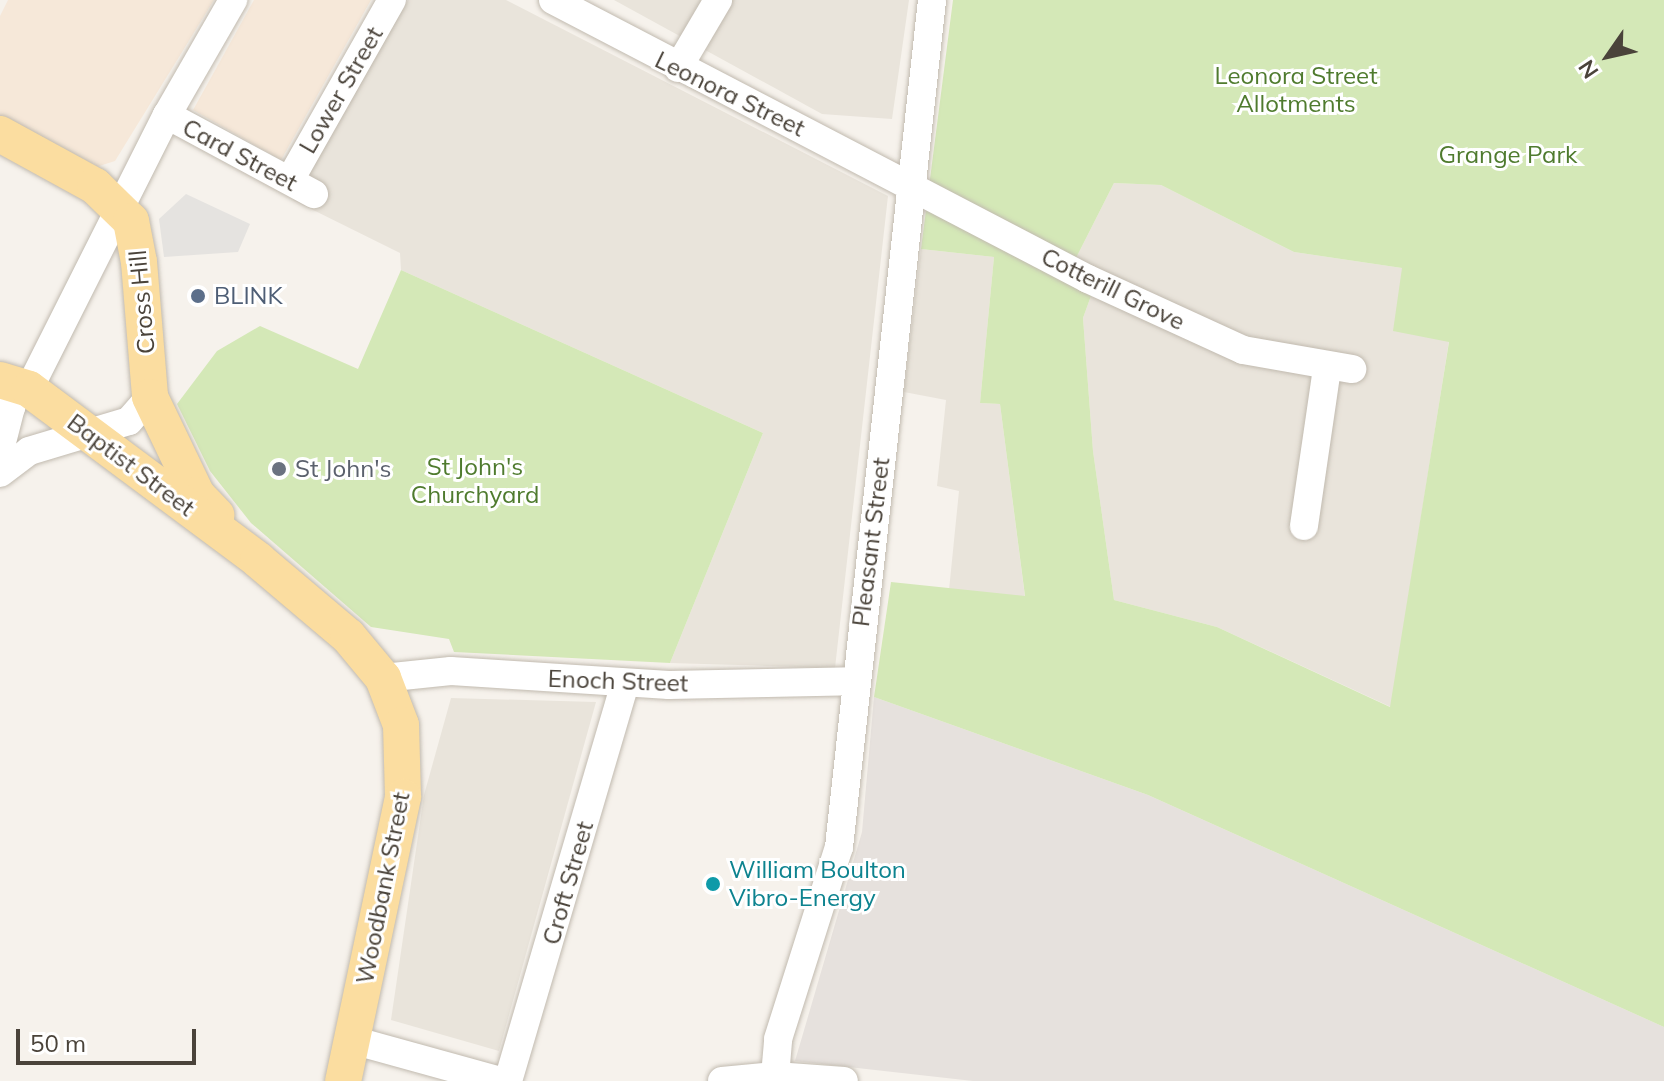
<!DOCTYPE html>
<html>
<head>
<meta charset="utf-8">
<style>
  body { margin:0 }
  #map { position:relative; width:1664px; height:1081px; overflow:hidden; background:#f6f2ec; font-family:Mulish,sans-serif }
  div>[style] { position:absolute }
  .residential>* { inset:0; background:#e9e4db }
  .commercial>* { inset:0; background:#f6e8d9 }
  .industrial>* { inset:0; background:#e6e1dd }
  .green>* { inset:0; background:#d4e8b7 }
  .parking>* { inset:0; background:#e5e3e0 }
  .roads { filter:drop-shadow(0 0 2px #c1baaf) drop-shadow(0 0 2px #c1baaf) }
  .minor>* { height:28px; margin:-14px; padding:0 14px; transform-origin:14px; border-radius:14px; background:#fff }
  .major>* { height:36px; margin:-18px; padding:0 18px; transform-origin:18px; border-radius:18px; background:#fbdda0 }
  .dots>* { width:22px; height:22px; translate:-50% -50%; box-sizing:border-box; border:4px solid #fff; border-radius:50% }
  span { translate:-50% -50%; white-space:nowrap; text-align:center; line-height:1.15; -webkit-text-stroke:6px #fff; paint-order:stroke }
  .park-label { font-size:24px; color:#4f7b2e }
  .street-label { font-size:24px; color:#4a433a }
  .service-label { font-size:24px; color:#4e5e75 }
  .left { translate:0 -50%; text-align:left }
  .worship-label { font-size:24px; color:#5b616d }
  .culture-label { font-size:24px; color:#0d838f }
  .north { position:absolute; left:1568px; top:16px; width:80px; height:80px; -webkit-text-stroke:6px #fff; paint-order:stroke; rotate:236deg; font-size:22px; font-weight:700; line-height:32px; text-align:center; color:#4a433a }
  .north::after { content:''; display:block; margin:auto; width:28px; height:36px; background:#4a433a; clip-path:polygon(50% 0,100% 100%,50% 72%,0 100%) }
  .scale { position:absolute; left:16px; top:1029px; width:180px; height:36px; box-sizing:border-box; border:4px solid #4a433a; border-top:0; padding-left:10px; font-size:24px; line-height:28px; white-space:nowrap; color:#4a433a; -webkit-text-stroke:6px #fff; paint-order:stroke }
</style>
</head>
<body>
<div id="map">
  <div class="residential">
    <i style="clip-path:polygon(408px 0,506px 0,888px 196px,835px 668px,670px 663px,763px 433px,401px 270px,400px 253px,293px 200px)"></i>
    <i style="clip-path:polygon(614px 0,909px 0,892px 119px,822px 114px)"></i>
    <i style="clip-path:polygon(1114px 183px,1161px 185px,1294px 252px,1402px 268px,1449px 341px,1391px 707px,1217px 627px,1114px 600px,1093px 451px,1083px 318px,1100px 271px,1075px 260px)"></i>
    <i style="clip-path:polygon(921px 249px,994px 257px,980px 403px,1000px 404px,1025px 597px,949px 590px,959px 491px,937px 486px,946px 400px,904px 392px)"></i>
    <i style="clip-path:polygon(451px 698px,596px 702px,499px 1051px,391px 1020px,424px 795px)"></i>
  </div>
  <div class="commercial">
    <i style="clip-path:polygon(8px 0,214px 0,115px 161px,96px 167px,0 118px,0 16px)"></i>
    <i style="clip-path:polygon(254px 0,371px 0,281px 160px,193px 110px)"></i>
  </div>
  <div class="industrial">
    <i style="clip-path:polygon(874px 697px,1148px 795px,1664px 1027px,1664px 1081px,973px 1081px,795px 1061px,862px 832px)"></i>
  </div>
  <div class="green">
    <i style="clip-path:polygon(evenodd,953px 0,1664px 0,1664px 1027px,1148px 795px,874px 697px,891px 582px,1025px 596px,1000px 404px,980px 403px,994px 257px,921px 249px,953px 0,1114px 183px,1161px 185px,1294px 252px,1402px 268px,1393px 331px,1449px 342px,1390px 707px,1217px 627px,1114px 600px,1093px 451px,1083px 318px,1100px 271px,1075px 260px,1114px 183px)"></i>
    <i style="clip-path:polygon(401px 270px,763px 433px,670px 663px,454px 652px,449px 639px,371px 627px,251px 523px,210px 471px,177px 404px,217px 351px,260px 326px,358px 369px)"></i>
  </div>
  <div class="parking">
    <i style="clip-path:polygon(186px 194px,250px 224px,238px 252px,164px 257px,159px 219px)"></i>
  </div>
  <div class="roads">
    <div class="minor">
      <i style="left:553px;top:0;width:603px;rotate:27.54deg"></i>
      <i style="left:1088px;top:279px;width:170px;rotate:24.6deg"></i>
      <i style="left:1243px;top:350px;width:111px;rotate:9.9deg"></i>
      <i style="left:678px;top:68px;width:79px;rotate:-59.5deg"></i>
      <i style="left:167px;top:115px;width:167px;rotate:28.3deg"></i>
      <i style="left:290px;top:180px;width:207px;rotate:-60.5deg"></i>
      <i style="left:0;top:385px;width:25px;rotate:63deg"></i>
      <i style="left:11px;top:407px;width:44px;rotate:104.3deg"></i>
      <i style="left:29px;top:389px;width:307px;rotate:-63.3deg"></i>
      <i style="left:167px;top:115px;width:133px;rotate:-60.1deg"></i>
      <i style="left:0;top:473px;width:36px;rotate:-37deg"></i>
      <i style="left:29px;top:451px;width:104px;rotate:-16.7deg"></i>
      <i style="left:129px;top:421px;width:32px;rotate:-49deg"></i>
      <i style="left:1304px;top:526px;width:160px;rotate:-81.7deg"></i>
      <i style="left:383px;top:678px;width:68px;rotate:-5.9deg"></i>
      <i style="left:451px;top:671px;width:218px;rotate:3.7deg"></i>
      <i style="left:669px;top:685px;width:184px;rotate:-1.2deg"></i>
      <i style="left:352px;top:1040px;width:155px;rotate:15.4deg"></i>
      <i style="left:775px;top:1076px;width:37px;rotate:-85deg"></i>
      <i style="left:778px;top:1039px;width:201px;rotate:-72.4deg"></i>
      <i style="left:839px;top:847px;width:852px;rotate:-83.73deg"></i>
      <i style="left:508px;top:1081px;width:414px;rotate:-73.6deg"></i>
      <i style="left:722px;top:1081px;width:53px;rotate:-5.4deg"></i>
      <i style="left:775px;top:1076px;width:69px;rotate:4.1deg"></i>
    </div>
    <div class="major">
      <i style="left:0;top:134px;width:108px;rotate:28.7deg"></i>
      <i style="left:95px;top:186px;width:50px;rotate:44.2deg"></i>
      <i style="left:131px;top:221px;width:42px;rotate:79deg"></i>
      <i style="left:139px;top:262px;width:135px;rotate:85.3deg"></i>
      <i style="left:150px;top:397px;width:109px;rotate:64.4deg"></i>
      <i style="left:197px;top:495px;width:28px;rotate:46deg"></i>
      <i style="left:0;top:380px;width:30px;rotate:17deg"></i>
      <i style="left:29px;top:389px;width:286px;rotate:36.7deg"></i>
      <i style="left:258px;top:560px;width:118px;rotate:40.2deg"></i>
      <i style="left:348px;top:636px;width:55px;rotate:50.2deg"></i>
      <i style="left:383px;top:678px;width:50px;rotate:69deg"></i>
      <i style="left:401px;top:725px;width:72px;rotate:88.4deg"></i>
      <i style="left:403px;top:797px;width:290px;rotate:101.9deg"></i>
    </div>
  </div>
  <div class="dots">
    <i style="left:198px;top:296px;background:#5c6f8a"></i>
    <i style="left:279px;top:469px;background:#6b7280"></i>
    <i style="left:713px;top:884px;background:#0f9aa8"></i>
  </div>
  <div class="park-label">
    <span style="left:1296px;top:90px">Leonora Street<br>Allotments</span>
    <span style="left:1508px;top:155px">Grange Park</span>
    <span style="left:475px;top:481px">St John's<br>Churchyard</span>
  </div>
  <div class="street-label">
    <span style="left:341px;top:90px;rotate:-60deg">Lower Street</span>
    <span style="left:730px;top:94px;rotate:26deg">Leonora Street</span>
    <span style="left:240px;top:155px;rotate:28deg">Card Street</span>
    <span style="left:1113px;top:289px;rotate:26deg">Cotterill Grove</span>
    <span style="left:142px;top:302px;rotate:-95deg">Cross Hill</span>
    <span style="left:131px;top:465px;rotate:37deg">Baptist Street</span>
    <span style="left:871px;top:542px;rotate:-83deg">Pleasant Street</span>
    <span style="left:618px;top:681px;rotate:2deg">Enoch Street</span>
    <span style="left:568px;top:883px;rotate:-74deg">Croft Street</span>
    <span style="left:383px;top:888px;rotate:-79deg">Woodbank Street</span>
  </div>
  <div class="service-label">
    <span class="left" style="left:214px;top:296px">BLINK</span>
  </div>
  <div class="worship-label">
    <span class="left" style="left:295px;top:469px">St John's</span>
  </div>
  <div class="culture-label">
    <span class="left" style="left:729px;top:884px">William Boulton<br>Vibro-Energy</span>
  </div>
  <div class="north">N</div>
  <div class="scale">50 m</div>
</div>
</body>
</html>
